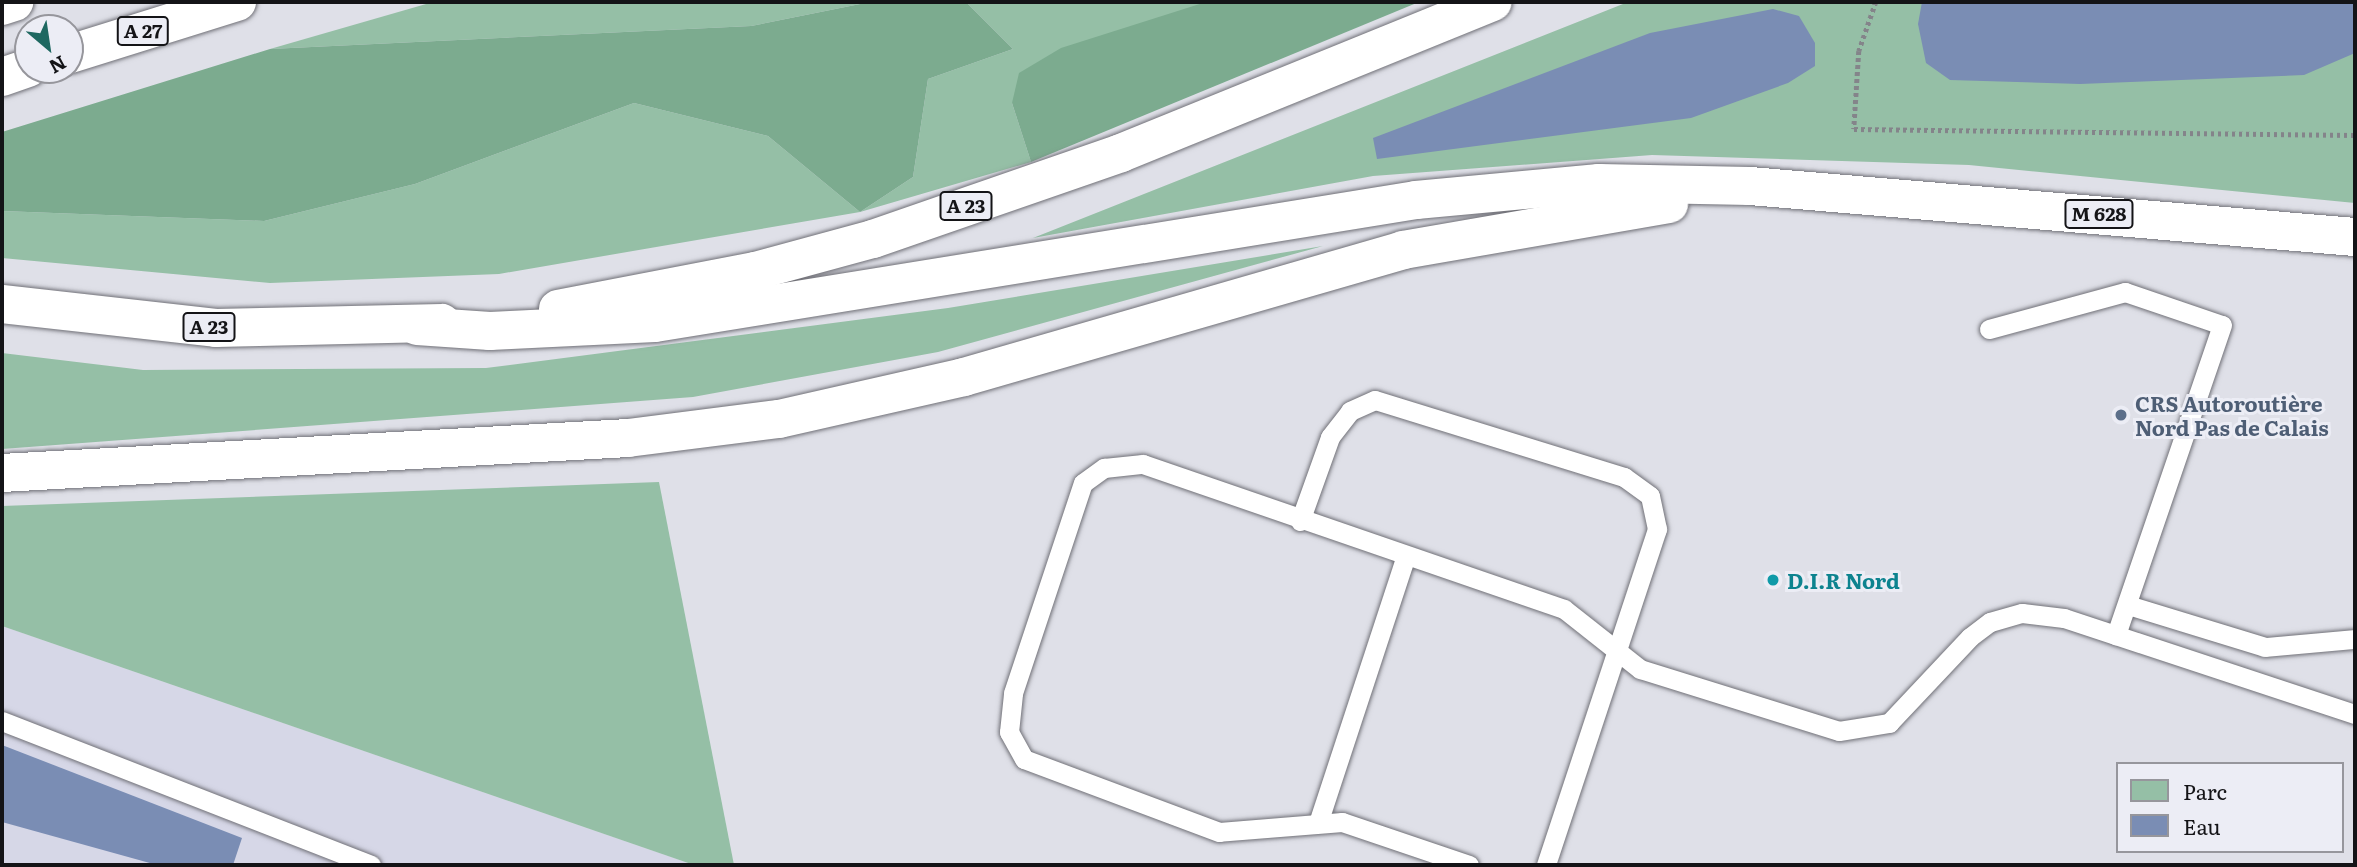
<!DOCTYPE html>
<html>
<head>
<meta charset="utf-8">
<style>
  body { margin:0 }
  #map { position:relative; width:2357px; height:867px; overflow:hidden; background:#dfe0e8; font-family:Literata,serif }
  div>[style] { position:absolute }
  .built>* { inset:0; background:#d6d7e7 }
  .green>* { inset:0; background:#95bfa6 }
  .forest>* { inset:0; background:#7cab8f }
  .water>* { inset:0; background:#7a8db4 }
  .path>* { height:4.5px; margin-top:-2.25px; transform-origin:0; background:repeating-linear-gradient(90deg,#84848a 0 3.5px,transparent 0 7px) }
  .roads { filter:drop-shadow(0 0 2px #707077) drop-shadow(0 0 2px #707077) }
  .lane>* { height:19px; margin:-9.5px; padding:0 9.5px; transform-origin:9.5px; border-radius:9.5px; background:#fff }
  .highway>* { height:38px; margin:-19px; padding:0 19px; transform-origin:19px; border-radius:19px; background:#fff }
  .dots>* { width:19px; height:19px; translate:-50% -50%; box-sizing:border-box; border:4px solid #ecedf5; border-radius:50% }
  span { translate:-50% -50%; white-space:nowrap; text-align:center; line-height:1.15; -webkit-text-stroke:6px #ecedf5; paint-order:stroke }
  .shield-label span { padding:2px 5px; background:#ecedf5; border:2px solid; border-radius:5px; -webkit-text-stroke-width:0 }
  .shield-label { font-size:19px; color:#141417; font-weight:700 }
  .service-label { font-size:21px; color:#4e5e75; font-weight:700 }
  .left { translate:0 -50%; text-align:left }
  .culture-label { font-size:21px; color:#0d838f; font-weight:700 }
  .frame { position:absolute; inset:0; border:4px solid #141417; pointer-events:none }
  .legend { position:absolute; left:2116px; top:762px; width:228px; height:91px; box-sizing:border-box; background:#ecedf5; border:2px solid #96969c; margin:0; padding:9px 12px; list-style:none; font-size:21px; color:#141417 }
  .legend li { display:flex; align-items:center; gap:14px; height:35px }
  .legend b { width:35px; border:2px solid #96969c }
  .north { position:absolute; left:14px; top:14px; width:70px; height:70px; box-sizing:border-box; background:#ecedf5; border:2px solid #96969c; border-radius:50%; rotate:151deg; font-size:19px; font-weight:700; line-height:28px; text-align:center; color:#141417 }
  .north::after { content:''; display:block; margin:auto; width:24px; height:32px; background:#1e6861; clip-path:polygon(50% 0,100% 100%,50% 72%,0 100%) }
</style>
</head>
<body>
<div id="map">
  <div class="built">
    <i style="clip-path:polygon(2px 626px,694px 865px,2px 865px)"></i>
  </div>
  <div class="green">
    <i style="clip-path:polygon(433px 2px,870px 2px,751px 26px,270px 49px)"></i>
    <i style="clip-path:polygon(966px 2px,1206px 2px,1012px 103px,1031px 162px,860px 212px,499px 274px,270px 283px,2px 258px,2px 211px,264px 221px,415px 184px,634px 103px,768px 136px,860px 212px,913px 177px,928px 79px,1013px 49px)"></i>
    <i style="clip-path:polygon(1628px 2px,2355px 2px,2355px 203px,1969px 165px,1652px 155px,1373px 176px,1033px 238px)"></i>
    <i style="clip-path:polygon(1323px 246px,938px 352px,693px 397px,2px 449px,2px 353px,143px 370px,486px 368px,948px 308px)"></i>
    <i style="clip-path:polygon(659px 482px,734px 865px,694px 865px,2px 626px,2px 506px)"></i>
  </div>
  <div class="forest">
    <i style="clip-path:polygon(870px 2px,966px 2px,1013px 49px,928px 79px,913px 177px,860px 212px,768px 136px,634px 103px,415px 184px,264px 221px,2px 211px,2px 132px,270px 49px,751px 26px)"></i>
    <i style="clip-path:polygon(1206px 2px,1419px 2px,1031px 162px,1012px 103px,1019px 73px,1061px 48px)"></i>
  </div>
  <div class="water">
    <i style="clip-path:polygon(1922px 2px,2355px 2px,2355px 53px,2304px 75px,2080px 84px,1950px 80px,1926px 63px,1918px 24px)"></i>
    <i style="clip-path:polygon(1773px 9px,1799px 16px,1815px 43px,1815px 66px,1788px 83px,1691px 118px,1377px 159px,1373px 138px,1650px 33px)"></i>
    <i style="clip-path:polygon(2px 745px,242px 838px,233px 865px,157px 865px,2px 822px)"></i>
  </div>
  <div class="path">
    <i style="left:1876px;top:2px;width:52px;rotate:109.1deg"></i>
    <i style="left:1859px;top:51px;width:78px;rotate:93.7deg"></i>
    <i style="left:1854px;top:129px;width:501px;rotate:0.69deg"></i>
  </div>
  <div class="roads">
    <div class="lane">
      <i style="left:1989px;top:329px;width:141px;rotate:-15.2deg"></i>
      <i style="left:2125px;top:292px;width:102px;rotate:18.8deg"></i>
      <i style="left:2222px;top:325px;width:328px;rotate:108.9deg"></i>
      <i style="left:1300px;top:521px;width:89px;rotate:-70.3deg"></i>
      <i style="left:1330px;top:437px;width:33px;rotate:-52deg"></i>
      <i style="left:1350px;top:411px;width:27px;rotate:-24deg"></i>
      <i style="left:1375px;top:400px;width:261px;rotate:17.2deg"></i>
      <i style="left:1624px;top:477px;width:32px;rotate:36deg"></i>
      <i style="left:1650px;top:496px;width:34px;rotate:78deg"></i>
      <i style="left:1657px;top:529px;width:354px;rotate:108.3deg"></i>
      <i style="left:2128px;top:605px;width:143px;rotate:17deg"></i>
      <i style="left:2265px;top:647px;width:90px;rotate:-5.1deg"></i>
      <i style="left:2px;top:721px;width:396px;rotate:21.3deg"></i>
      <i style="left:1319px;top:820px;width:276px;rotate:-71.8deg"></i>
      <i style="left:1469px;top:865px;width:134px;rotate:-161.3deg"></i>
      <i style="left:1342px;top:822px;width:123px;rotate:175.4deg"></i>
      <i style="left:1219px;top:832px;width:208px;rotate:-159.5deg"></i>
      <i style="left:1024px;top:759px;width:31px;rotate:-119deg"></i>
      <i style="left:1009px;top:732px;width:39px;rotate:-84deg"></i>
      <i style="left:1013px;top:693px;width:221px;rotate:-71.6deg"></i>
      <i style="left:1083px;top:483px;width:26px;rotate:-36deg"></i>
      <i style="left:1104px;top:468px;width:39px;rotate:-6deg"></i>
      <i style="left:1143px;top:464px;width:445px;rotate:19deg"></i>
      <i style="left:1564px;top:609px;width:97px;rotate:38.3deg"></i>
      <i style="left:1640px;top:669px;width:208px;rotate:17.3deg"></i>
      <i style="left:1839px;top:731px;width:51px;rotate:-9.1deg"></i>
      <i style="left:1889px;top:723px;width:118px;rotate:-46.7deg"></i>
      <i style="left:1970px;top:637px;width:25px;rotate:-37deg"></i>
      <i style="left:1990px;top:622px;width:33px;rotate:-16deg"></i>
      <i style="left:2022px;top:613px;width:42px;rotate:6.8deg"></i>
      <i style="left:2064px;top:618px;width:306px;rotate:18.3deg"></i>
    </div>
    <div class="highway">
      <i style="left:2px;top:6px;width:13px;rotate:-18deg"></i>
      <i style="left:70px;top:54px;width:175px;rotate:-17.3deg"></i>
      <i style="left:2px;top:77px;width:28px;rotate:-19deg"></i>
      <i style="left:2px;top:304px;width:215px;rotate:6.4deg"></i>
      <i style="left:216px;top:328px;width:226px;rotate:-1.3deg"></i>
      <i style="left:558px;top:309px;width:201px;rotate:-10.9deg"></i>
      <i style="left:755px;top:271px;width:122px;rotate:-15.2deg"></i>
      <i style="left:873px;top:239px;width:262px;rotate:-19.1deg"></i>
      <i style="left:1121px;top:153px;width:401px;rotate:-22.1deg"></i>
      <i style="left:417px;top:326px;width:73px;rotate:3.9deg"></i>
      <i style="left:490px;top:331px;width:165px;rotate:-2.8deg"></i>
      <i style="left:655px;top:323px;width:771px;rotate:-9.18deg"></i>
      <i style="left:1416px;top:200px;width:184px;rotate:-5.3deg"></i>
      <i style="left:1599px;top:183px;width:151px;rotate:1.1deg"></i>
      <i style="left:1750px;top:186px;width:607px;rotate:4.82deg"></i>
      <i style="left:2px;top:473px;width:627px;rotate:-3.2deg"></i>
      <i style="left:628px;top:438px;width:152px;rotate:-7.2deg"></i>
      <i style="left:779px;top:419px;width:190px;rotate:-12.8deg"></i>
      <i style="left:964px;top:377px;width:457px;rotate:-16.1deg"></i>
      <i style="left:1403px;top:250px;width:270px;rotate:-9.8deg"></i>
    </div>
  </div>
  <div class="dots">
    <i style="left:2121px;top:415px;background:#5c6f8a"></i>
    <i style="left:1773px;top:580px;background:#0f9aa8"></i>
  </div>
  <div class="shield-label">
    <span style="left:143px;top:31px">A 27</span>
    <span style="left:966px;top:206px">A 23</span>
    <span style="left:2099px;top:214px">M 628</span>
    <span style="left:209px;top:327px">A 23</span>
  </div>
  <div class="service-label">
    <span class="left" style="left:2135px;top:415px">CRS Autoroutière<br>Nord Pas de Calais</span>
  </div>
  <div class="culture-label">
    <span class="left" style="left:1787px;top:580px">D.I.R Nord</span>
  </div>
  <div class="frame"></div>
  <ul class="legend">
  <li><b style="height:19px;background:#95bfa6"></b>Parc</li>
  <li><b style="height:19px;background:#7a8db4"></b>Eau</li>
  </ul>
  <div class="north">N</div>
</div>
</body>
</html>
